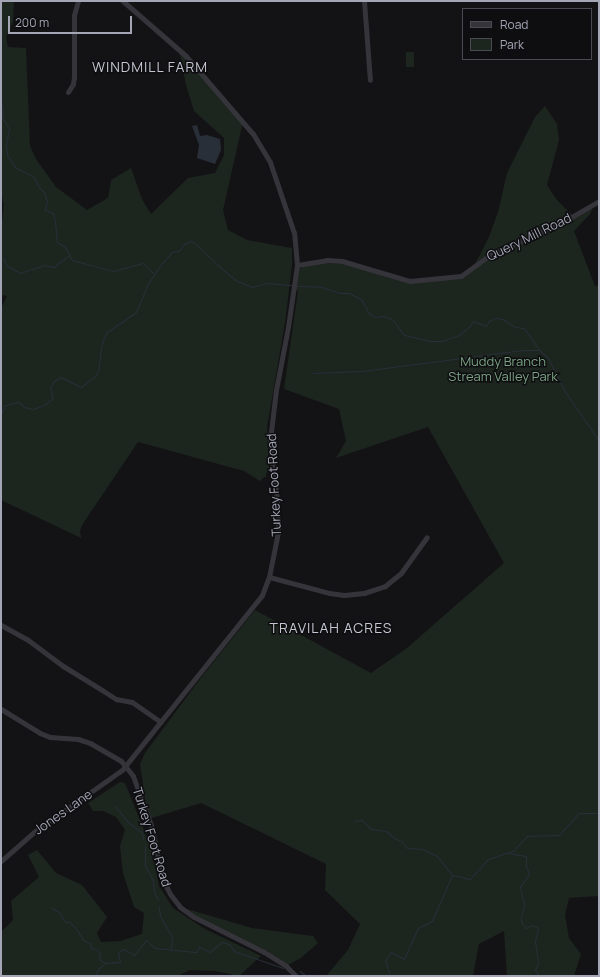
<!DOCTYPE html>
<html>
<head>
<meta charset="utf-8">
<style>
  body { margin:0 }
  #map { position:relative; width:600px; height:977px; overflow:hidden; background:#131315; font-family:Manrope,sans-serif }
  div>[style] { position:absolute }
  .green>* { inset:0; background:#1d251f; transform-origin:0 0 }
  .water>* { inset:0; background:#292f39 }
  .stream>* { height:1px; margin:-0.5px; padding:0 0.5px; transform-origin:0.5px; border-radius:0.5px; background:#292f39 }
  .minor>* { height:5px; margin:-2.5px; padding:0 2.5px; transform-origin:2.5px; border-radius:2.5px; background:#34343a }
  span { translate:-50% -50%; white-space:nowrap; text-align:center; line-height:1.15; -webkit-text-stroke:3px #0e0e10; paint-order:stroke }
  .street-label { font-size:13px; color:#a4a6b6 }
  .park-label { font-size:13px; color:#7aa283 }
  .neighbourhood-label { font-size:14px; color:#c5c6d2; letter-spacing:1px }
  .frame { position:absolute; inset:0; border:2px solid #a4a6b6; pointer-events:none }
  .legend { position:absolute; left:462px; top:8px; width:130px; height:52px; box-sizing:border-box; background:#0e0e10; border:1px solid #4a4b52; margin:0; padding:5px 7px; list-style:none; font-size:12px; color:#a4a6b6 }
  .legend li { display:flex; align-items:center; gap:8px; height:20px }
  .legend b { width:20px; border:1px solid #4a4b52 }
  .scale { position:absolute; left:8px; top:16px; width:124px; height:18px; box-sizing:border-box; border:2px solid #a4a6b6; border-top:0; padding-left:5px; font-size:12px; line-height:14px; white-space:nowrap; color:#a4a6b6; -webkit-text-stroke:3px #0e0e10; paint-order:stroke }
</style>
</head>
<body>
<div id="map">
  <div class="green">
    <i style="clip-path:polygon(1px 1px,14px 1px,13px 22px,6px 37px,8px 47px,26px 48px,30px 146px,36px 159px,56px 187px,87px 210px,108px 198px,111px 180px,131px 168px,142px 199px,151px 214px,188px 178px,215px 173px,224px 155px,224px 138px,194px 111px,186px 85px,179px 49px,243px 122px,223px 210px,228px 230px,247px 240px,292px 248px,292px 265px,285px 323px,267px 427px,269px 470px,266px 474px,266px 477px,264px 477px,260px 481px,244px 471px,138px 442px,84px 522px,80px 530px,81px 538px,1px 500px,1px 308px,7px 296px,1px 295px,1px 229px,4px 205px,1px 193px)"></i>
    <i style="left:406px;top:52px;width:8px;height:15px"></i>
    <i style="clip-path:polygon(545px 106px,557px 124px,559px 140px,547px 185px,557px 200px,573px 216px,595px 202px,590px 214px,574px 231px,595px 286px,599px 285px,599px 896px,569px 898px,565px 915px,569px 938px,581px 954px,574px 976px,507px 976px,504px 931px,479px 944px,473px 976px,326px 976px,348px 950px,360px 924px,325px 890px,326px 864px,201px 803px,148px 819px,140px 764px,145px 753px,200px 679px,255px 610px,371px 673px,407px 648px,504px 563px,428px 427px,336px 458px,346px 441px,339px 409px,284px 389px,298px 291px,296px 290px,299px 269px,305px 266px,327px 263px,341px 264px,356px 266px,393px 279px,411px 283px,461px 278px,471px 272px,489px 237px,498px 212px,507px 173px,535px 117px)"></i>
    <i style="clip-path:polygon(120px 782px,125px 783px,152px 850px,159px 886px,173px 908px,205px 929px,261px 956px,239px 976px,216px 971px,190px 970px,177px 976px,1px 976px,1px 932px,13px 920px,11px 901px,39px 877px,28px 855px,37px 850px,56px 873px,82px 885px,107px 917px,97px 933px,101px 942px,120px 941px,142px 934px,144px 913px,134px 907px,123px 873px,120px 846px,125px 830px,116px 817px,103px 811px,93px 811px,88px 803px)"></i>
    <i style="clip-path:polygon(180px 907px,252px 928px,313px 936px,318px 943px,301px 958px,286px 966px)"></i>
  </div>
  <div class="water">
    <i style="clip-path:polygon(197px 125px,200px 136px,207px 135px,220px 139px,221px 150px,215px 164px,197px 158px,199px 145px,192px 126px)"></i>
  </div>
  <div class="stream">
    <i style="left:1px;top:103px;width:8px;rotate:76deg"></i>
    <i style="left:3px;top:111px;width:6px;rotate:99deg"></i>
    <i style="left:2px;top:117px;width:14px;rotate:60deg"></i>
    <i style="left:9px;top:129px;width:15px;rotate:101deg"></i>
    <i style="left:6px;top:144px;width:11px;rotate:85deg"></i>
    <i style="left:7px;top:155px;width:14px;rotate:56deg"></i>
    <i style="left:15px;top:167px;width:21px;rotate:28deg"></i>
    <i style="left:34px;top:177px;width:10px;rotate:66deg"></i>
    <i style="left:38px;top:186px;width:8px;rotate:45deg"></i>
    <i style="left:44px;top:192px;width:9px;rotate:72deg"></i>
    <i style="left:47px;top:201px;width:9px;rotate:103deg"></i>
    <i style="left:45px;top:210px;width:9px;rotate:21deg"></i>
    <i style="left:53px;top:213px;width:8px;rotate:76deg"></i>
    <i style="left:55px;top:221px;width:21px;rotate:85deg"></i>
    <i style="left:57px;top:242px;width:9px;rotate:32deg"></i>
    <i style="left:65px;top:247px;width:15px;rotate:62deg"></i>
    <i style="left:72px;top:260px;width:42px;rotate:15deg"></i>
    <i style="left:113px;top:271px;width:31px;rotate:-15deg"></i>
    <i style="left:143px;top:263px;width:14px;rotate:45deg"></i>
    <i style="left:3px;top:258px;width:8px;rotate:67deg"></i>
    <i style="left:6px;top:265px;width:16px;rotate:30deg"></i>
    <i style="left:20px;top:273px;width:25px;rotate:-18deg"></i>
    <i style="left:44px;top:265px;width:10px;rotate:11deg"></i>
    <i style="left:54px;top:267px;width:19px;rotate:-39deg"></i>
    <i style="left:297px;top:286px;width:25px;rotate:2deg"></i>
    <i style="left:322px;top:287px;width:18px;rotate:19deg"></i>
    <i style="left:339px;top:293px;width:10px"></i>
    <i style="left:349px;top:293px;width:15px;rotate:28deg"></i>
    <i style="left:362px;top:300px;width:16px;rotate:63deg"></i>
    <i style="left:369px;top:314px;width:8px;rotate:23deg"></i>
    <i style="left:376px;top:317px;width:6px;rotate:-9deg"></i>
    <i style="left:382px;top:316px;width:10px;rotate:17deg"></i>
    <i style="left:392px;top:319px;width:20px;rotate:53deg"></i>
    <i style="left:404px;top:335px;width:26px;rotate:13deg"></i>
    <i style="left:429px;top:341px;width:13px"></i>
    <i style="left:442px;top:341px;width:18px;rotate:-19deg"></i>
    <i style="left:459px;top:335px;width:13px;rotate:-39deg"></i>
    <i style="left:469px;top:327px;width:7px;rotate:-56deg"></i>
    <i style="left:473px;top:321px;width:14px;rotate:21deg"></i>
    <i style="left:486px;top:326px;width:6px;rotate:-59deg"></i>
    <i style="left:489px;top:321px;width:7px;rotate:-27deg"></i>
    <i style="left:495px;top:318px;width:8px;rotate:7deg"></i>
    <i style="left:503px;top:319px;width:14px;rotate:34deg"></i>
    <i style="left:515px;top:327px;width:9px;rotate:6deg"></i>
    <i style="left:524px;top:328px;width:28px;rotate:55deg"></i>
    <i style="left:540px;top:351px;width:11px;rotate:41deg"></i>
    <i style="left:548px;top:358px;width:39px;rotate:63deg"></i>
    <i style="left:566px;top:393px;width:58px;rotate:55.5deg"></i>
    <i style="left:313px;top:373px;width:49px;rotate:-2.3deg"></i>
    <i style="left:362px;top:371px;width:163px;rotate:-7.4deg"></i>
    <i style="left:524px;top:350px;width:15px"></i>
    <i style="left:1px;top:414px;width:9px;rotate:-69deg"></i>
    <i style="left:4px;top:406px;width:5px;rotate:-22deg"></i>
    <i style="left:9px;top:404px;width:10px;rotate:-11deg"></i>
    <i style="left:19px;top:402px;width:7px;rotate:45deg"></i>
    <i style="left:24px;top:407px;width:9px;rotate:13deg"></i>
    <i style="left:33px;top:409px;width:12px;rotate:-20deg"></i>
    <i style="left:44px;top:405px;width:11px;rotate:-38deg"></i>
    <i style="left:53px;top:398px;width:11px;rotate:-105deg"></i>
    <i style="left:50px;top:387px;width:7px;rotate:-56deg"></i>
    <i style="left:54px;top:381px;width:8px;rotate:-30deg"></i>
    <i style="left:61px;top:377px;width:22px;rotate:27deg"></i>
    <i style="left:81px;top:387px;width:18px;rotate:-38deg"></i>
    <i style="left:95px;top:376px;width:6px;rotate:-59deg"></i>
    <i style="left:98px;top:371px;width:28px;rotate:-82deg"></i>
    <i style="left:102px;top:343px;width:11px;rotate:-68deg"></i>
    <i style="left:106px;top:333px;width:37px;rotate:-35deg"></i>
    <i style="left:136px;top:312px;width:33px;rotate:-67deg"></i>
    <i style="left:149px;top:282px;width:18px;rotate:-56deg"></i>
    <i style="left:159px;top:267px;width:20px;rotate:-49deg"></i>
    <i style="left:172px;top:252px;width:7px;rotate:-8deg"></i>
    <i style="left:179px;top:251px;width:9px;rotate:-54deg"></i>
    <i style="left:184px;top:244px;width:7px;rotate:-27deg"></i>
    <i style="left:190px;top:241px;width:5px;rotate:22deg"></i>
    <i style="left:195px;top:243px;width:37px;rotate:44deg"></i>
    <i style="left:222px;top:269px;width:19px;rotate:39deg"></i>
    <i style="left:237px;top:281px;width:16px;rotate:22deg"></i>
    <i style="left:252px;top:287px;width:16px;rotate:-15deg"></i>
    <i style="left:267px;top:283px;width:25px;rotate:5deg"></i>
    <i style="left:115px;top:806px;width:19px;rotate:51deg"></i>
    <i style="left:127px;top:821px;width:19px;rotate:39deg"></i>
    <i style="left:142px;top:833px;width:6px;rotate:81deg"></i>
    <i style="left:354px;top:821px;width:8px;rotate:-7deg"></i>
    <i style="left:362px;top:820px;width:13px;rotate:45deg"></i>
    <i style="left:371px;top:829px;width:15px;rotate:8deg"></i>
    <i style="left:386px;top:831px;width:9px;rotate:41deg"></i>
    <i style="left:393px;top:837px;width:10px;rotate:29deg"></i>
    <i style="left:402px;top:842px;width:8px;rotate:50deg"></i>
    <i style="left:407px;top:848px;width:15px;rotate:4deg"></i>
    <i style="left:422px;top:849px;width:17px;rotate:25deg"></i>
    <i style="left:437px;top:856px;width:24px;rotate:52deg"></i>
    <i style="left:145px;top:846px;width:19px;rotate:90deg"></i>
    <i style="left:145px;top:865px;width:18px;rotate:63deg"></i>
    <i style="left:153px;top:881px;width:11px;rotate:85deg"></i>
    <i style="left:154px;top:892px;width:9px;rotate:63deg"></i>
    <i style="left:507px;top:853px;width:19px;rotate:9deg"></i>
    <i style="left:526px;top:856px;width:10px;rotate:90deg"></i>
    <i style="left:526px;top:866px;width:9px;rotate:69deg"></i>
    <i style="left:529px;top:874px;width:16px;rotate:125deg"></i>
    <i style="left:520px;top:887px;width:18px;rotate:77deg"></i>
    <i style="left:524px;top:905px;width:13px;rotate:103deg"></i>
    <i style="left:521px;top:918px;width:6px;rotate:81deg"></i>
    <i style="left:522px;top:924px;width:6px;rotate:45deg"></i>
    <i style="left:526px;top:928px;width:7px;rotate:-27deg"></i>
    <i style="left:532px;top:925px;width:7px;rotate:27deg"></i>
    <i style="left:538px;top:928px;width:13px;rotate:103deg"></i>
    <i style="left:535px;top:941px;width:22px;rotate:82deg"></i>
    <i style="left:538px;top:963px;width:8px;rotate:113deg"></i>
    <i style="left:535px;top:970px;width:7px;rotate:56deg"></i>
    <i style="left:159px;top:907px;width:9px;rotate:84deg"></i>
    <i style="left:160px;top:916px;width:24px;rotate:60deg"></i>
    <i style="left:172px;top:937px;width:12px;rotate:95deg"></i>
    <i style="left:52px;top:908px;width:8px;rotate:30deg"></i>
    <i style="left:59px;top:912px;width:12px;rotate:59deg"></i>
    <i style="left:65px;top:922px;width:5px"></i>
    <i style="left:70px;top:922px;width:9px;rotate:49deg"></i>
    <i style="left:76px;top:929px;width:14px;rotate:56deg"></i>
    <i style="left:84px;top:941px;width:6px;rotate:18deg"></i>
    <i style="left:90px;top:943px;width:5px;rotate:79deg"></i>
    <i style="left:91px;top:948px;width:5px;rotate:11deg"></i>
    <i style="left:96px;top:949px;width:6px;rotate:45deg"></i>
    <i style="left:100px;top:953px;width:6px;rotate:99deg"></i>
    <i style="left:99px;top:959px;width:7px;rotate:34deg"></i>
    <i style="left:300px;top:971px;width:8px;rotate:40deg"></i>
    <i style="left:96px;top:976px;width:7px;rotate:-74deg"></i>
    <i style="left:98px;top:969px;width:9px;rotate:-41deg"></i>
    <i style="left:105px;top:963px;width:15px;rotate:-4deg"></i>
    <i style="left:120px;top:962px;width:10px;rotate:-101deg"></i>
    <i style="left:118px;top:952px;width:7px;rotate:-27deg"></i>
    <i style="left:124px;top:949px;width:12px;rotate:31deg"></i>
    <i style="left:134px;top:955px;width:19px;rotate:-51deg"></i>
    <i style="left:146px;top:940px;width:12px;rotate:42deg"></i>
    <i style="left:155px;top:948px;width:41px;rotate:5.6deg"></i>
    <i style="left:196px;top:952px;width:6px;rotate:-59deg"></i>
    <i style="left:199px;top:947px;width:12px;rotate:24deg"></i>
    <i style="left:210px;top:952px;width:16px;rotate:-40deg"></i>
    <i style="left:222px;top:942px;width:7px;rotate:16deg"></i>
    <i style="left:229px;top:944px;width:9px;rotate:54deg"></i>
    <i style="left:234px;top:951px;width:52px;rotate:19.1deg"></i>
    <i style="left:390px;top:976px;width:17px;rotate:-107deg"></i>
    <i style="left:385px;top:960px;width:10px;rotate:-53deg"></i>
    <i style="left:391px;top:952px;width:15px;rotate:28deg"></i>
    <i style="left:404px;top:959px;width:34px;rotate:-66deg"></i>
    <i style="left:418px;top:928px;width:16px;rotate:-27deg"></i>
    <i style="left:432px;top:921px;width:50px;rotate:-66.5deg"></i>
    <i style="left:452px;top:875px;width:18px;rotate:13deg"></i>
    <i style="left:470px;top:879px;width:27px;rotate:-48deg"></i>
    <i style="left:488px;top:859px;width:26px;rotate:-18deg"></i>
    <i style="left:513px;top:851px;width:21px;rotate:-47deg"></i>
    <i style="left:527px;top:836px;width:32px;rotate:-2deg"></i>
    <i style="left:559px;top:835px;width:30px;rotate:-48deg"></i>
    <i style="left:579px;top:813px;width:20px"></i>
  </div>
  <div class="minor">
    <i style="left:364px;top:1px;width:79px;rotate:85.7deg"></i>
    <i style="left:68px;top:92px;width:9px;rotate:-58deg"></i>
    <i style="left:73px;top:84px;width:7px;rotate:-82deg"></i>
    <i style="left:74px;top:77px;width:62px;rotate:-90deg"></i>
    <i style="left:74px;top:15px;width:15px;rotate:-74deg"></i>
    <i style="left:297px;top:265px;width:30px;rotate:-9deg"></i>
    <i style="left:327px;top:260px;width:15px;rotate:4deg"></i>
    <i style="left:342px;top:261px;width:71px;rotate:16.4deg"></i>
    <i style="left:410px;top:281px;width:51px;rotate:-5.6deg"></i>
    <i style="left:461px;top:276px;width:36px;rotate:-36deg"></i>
    <i style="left:490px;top:255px;width:80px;rotate:-24.3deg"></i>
    <i style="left:563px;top:222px;width:42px;rotate:-30.3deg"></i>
    <i style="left:269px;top:577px;width:62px;rotate:14.9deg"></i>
    <i style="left:329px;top:593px;width:15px;rotate:8deg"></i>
    <i style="left:344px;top:595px;width:20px;rotate:-6deg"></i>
    <i style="left:364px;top:593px;width:22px;rotate:-18deg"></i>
    <i style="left:385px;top:586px;width:21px;rotate:-39deg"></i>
    <i style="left:401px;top:573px;width:44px;rotate:-54.2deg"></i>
    <i style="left:1px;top:625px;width:31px;rotate:29deg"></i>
    <i style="left:28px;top:640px;width:44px;rotate:36.6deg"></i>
    <i style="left:63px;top:666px;width:46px;rotate:31.6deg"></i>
    <i style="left:102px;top:690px;width:17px;rotate:33deg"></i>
    <i style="left:116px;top:699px;width:16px;rotate:11deg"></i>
    <i style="left:132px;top:702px;width:35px;rotate:35deg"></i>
    <i style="left:1px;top:709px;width:46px;rotate:31.6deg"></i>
    <i style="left:40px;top:733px;width:11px;rotate:22deg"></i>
    <i style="left:50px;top:737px;width:28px;rotate:4deg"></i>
    <i style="left:78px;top:739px;width:13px;rotate:18deg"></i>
    <i style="left:90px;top:743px;width:36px;rotate:30deg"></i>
    <i style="left:121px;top:761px;width:19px;rotate:51deg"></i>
    <i style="left:133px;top:776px;width:55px;rotate:69.9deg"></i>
    <i style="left:152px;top:828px;width:51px;rotate:78.7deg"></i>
    <i style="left:162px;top:878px;width:18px;rotate:63deg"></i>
    <i style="left:170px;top:894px;width:16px;rotate:52deg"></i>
    <i style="left:180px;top:907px;width:17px;rotate:36deg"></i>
    <i style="left:194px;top:917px;width:78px;rotate:26.6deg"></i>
    <i style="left:264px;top:952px;width:26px;rotate:32deg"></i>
    <i style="left:286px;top:966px;width:14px;rotate:45deg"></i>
    <i style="left:1px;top:861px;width:44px;rotate:-41.3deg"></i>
    <i style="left:34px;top:832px;width:108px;rotate:-35.2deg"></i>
    <i style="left:122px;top:770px;width:224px;rotate:-51.3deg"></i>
    <i style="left:262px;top:595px;width:19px;rotate:-69deg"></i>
    <i style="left:269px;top:577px;width:46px;rotate:-78.7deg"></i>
    <i style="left:278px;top:532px;width:32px;rotate:-92deg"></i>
    <i style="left:277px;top:500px;width:60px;rotate:-96.7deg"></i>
    <i style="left:270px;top:440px;width:50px;rotate:-83.2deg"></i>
    <i style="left:276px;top:390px;width:64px;rotate:-79.2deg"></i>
    <i style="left:288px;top:327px;width:63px;rotate:-81.7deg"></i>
    <i style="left:297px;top:265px;width:32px;rotate:-95deg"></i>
    <i style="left:294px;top:233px;width:75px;rotate:-108.7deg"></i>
    <i style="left:270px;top:162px;width:33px;rotate:-121deg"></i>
    <i style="left:253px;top:134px;width:103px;rotate:-130.7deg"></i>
    <i style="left:186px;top:56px;width:84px;rotate:-138.9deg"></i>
  </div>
  <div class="street-label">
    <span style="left:529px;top:237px;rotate:-26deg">Query Mill Road</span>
    <span style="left:274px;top:485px;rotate:-93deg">Turkey Foot Road</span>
    <span style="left:63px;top:812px;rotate:-35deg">Jones Lane</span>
    <span style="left:152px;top:837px;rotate:73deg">Turkey Foot Road</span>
  </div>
  <div class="park-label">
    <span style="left:503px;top:369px">Muddy Branch<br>Stream Valley Park</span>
  </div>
  <div class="neighbourhood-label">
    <span style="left:150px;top:67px">WINDMILL FARM</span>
    <span style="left:331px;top:628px">TRAVILAH ACRES</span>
  </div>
  <div class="frame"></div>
  <ul class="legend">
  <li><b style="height:5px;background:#34343a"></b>Road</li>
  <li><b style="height:11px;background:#1d251f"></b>Park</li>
  </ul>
  <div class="scale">200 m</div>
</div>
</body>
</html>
